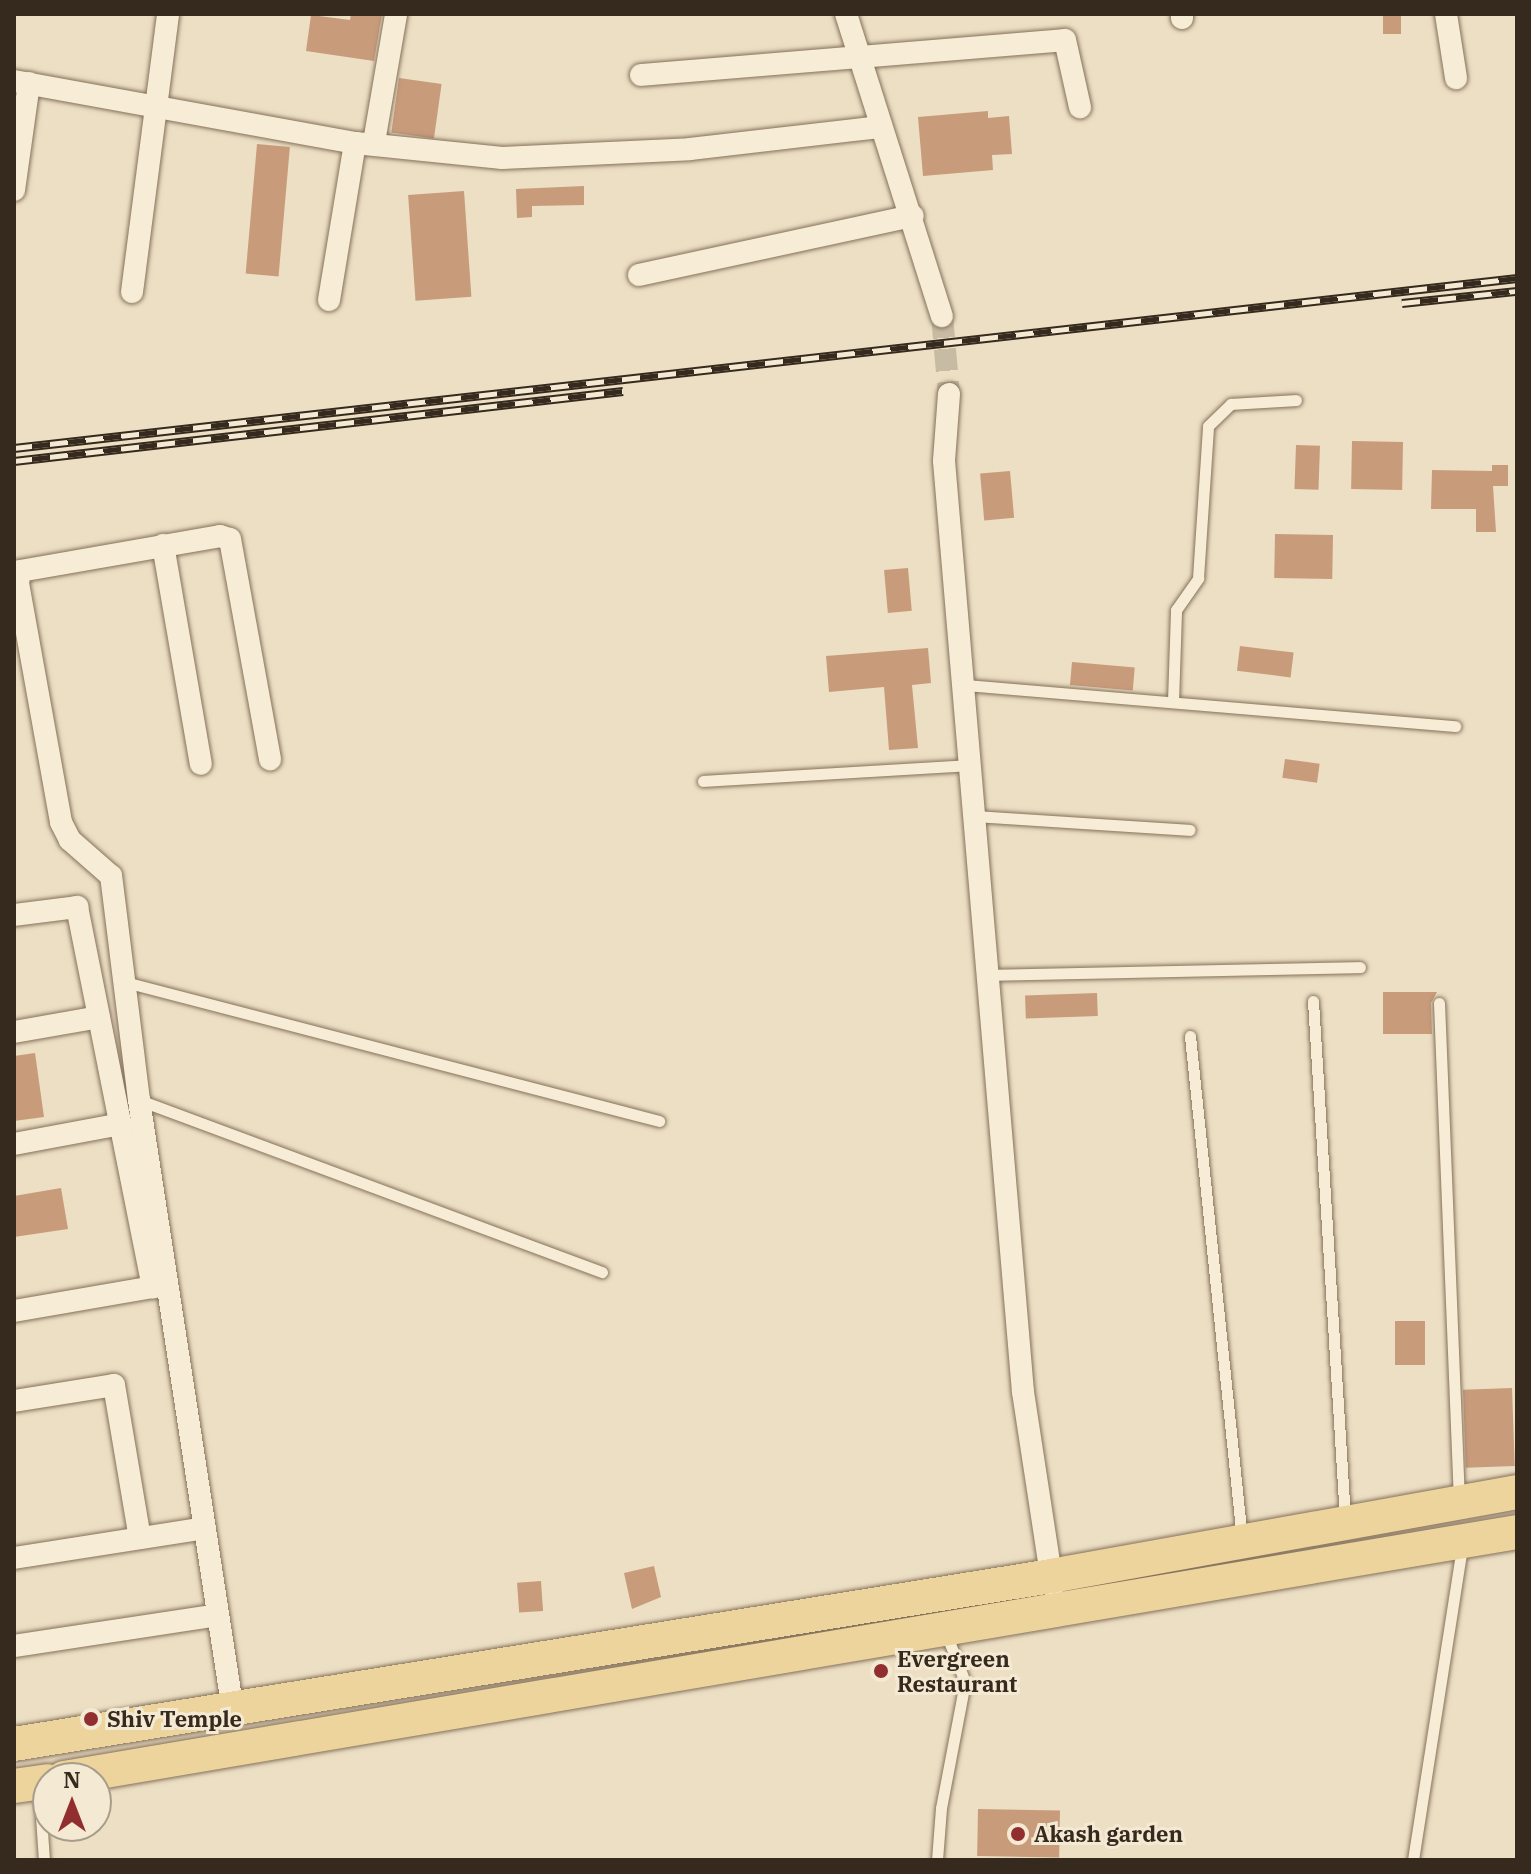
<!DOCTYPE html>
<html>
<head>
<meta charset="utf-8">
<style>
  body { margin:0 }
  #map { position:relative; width:1531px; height:1874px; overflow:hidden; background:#ecdfc4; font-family:"IBM Plex Serif",serif }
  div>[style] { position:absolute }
  .building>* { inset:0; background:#c89b7b; transform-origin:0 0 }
  .minor-tunnel>* { height:22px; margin-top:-11px; transform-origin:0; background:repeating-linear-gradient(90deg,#c8bba3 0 22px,transparent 0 33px) }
  .roads { filter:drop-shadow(0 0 2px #85715b) drop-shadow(0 0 2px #85715b) }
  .service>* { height:11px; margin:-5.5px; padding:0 5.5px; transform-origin:5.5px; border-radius:5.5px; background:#f7edd6 }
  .minor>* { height:22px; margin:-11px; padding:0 11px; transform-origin:11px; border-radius:11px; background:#f7edd6 }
  .primary>* { height:34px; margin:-17px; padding:0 17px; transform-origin:17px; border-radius:17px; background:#edd49d }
  .rail>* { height:9px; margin-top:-4.5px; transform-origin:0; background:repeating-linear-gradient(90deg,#f4ead3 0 18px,#362a1e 0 36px); box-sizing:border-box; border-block:2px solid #362a1e }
  .dots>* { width:22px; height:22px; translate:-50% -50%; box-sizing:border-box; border:4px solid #f4ead3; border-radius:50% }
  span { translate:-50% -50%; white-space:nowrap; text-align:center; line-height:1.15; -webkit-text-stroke:6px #f4ead3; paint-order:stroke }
  .poi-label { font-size:22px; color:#362a1e; font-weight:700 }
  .left { translate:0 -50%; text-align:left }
  .frame { position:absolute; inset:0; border:16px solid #362a1e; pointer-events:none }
  .north { position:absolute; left:32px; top:1762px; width:80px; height:80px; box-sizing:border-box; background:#f4ead3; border:2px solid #a89d8b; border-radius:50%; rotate:0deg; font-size:22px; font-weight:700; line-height:32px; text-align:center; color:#362a1e }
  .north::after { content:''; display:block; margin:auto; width:28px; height:36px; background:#912e30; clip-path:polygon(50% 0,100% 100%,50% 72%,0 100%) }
</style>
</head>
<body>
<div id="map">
  <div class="building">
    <i style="clip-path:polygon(351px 14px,382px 14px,374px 61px,306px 51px,311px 15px,350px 20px)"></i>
    <i style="left:1383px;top:14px;width:18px;height:20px"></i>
    <i style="left:399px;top:78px;width:43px;height:55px;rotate:8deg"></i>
    <i style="clip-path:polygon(988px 111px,988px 118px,1009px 116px,1012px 154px,992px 155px,993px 170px,923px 176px,918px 117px)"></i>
    <i style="left:257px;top:144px;width:33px;height:130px;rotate:5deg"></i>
    <i style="clip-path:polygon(584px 186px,584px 205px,532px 206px,532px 217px,517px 218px,516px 189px)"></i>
    <i style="left:464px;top:191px;width:106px;height:56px;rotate:86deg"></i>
    <i style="left:1352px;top:441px;width:51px;height:48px;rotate:1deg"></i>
    <i style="left:1296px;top:445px;width:24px;height:44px;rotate:2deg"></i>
    <i style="clip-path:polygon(1492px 465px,1508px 465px,1508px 486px,1493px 486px,1496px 532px,1476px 532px,1476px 509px,1431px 509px,1432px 470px,1492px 471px)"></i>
    <i style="left:1010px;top:471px;width:47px;height:30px;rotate:85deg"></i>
    <i style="left:1275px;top:534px;width:58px;height:44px;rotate:1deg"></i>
    <i style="left:908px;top:568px;width:43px;height:24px;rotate:85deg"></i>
    <i style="left:1240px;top:646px;width:54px;height:25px;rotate:7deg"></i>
    <i style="clip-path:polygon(928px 648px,931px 683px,912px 685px,918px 748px,889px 750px,884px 687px,829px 692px,826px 656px)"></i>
    <i style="left:1072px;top:662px;width:63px;height:23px;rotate:5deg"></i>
    <i style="left:1285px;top:759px;width:35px;height:19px;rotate:8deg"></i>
    <i style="clip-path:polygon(1383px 992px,1437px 992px,1431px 1003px,1432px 1034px,1383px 1034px)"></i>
    <i style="left:1097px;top:993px;width:23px;height:72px;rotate:88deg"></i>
    <i style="clip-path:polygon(35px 1053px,44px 1117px,14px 1121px,14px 1056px)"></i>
    <i style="clip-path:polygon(61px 1188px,68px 1229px,14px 1237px,14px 1196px)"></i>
    <i style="left:1395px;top:1321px;width:30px;height:44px"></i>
    <i style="left:1512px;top:1388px;width:78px;height:49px;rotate:88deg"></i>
    <i style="clip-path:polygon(654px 1566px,661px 1597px,632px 1609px,624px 1573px)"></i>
    <i style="left:541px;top:1581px;width:30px;height:24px;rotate:86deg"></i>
    <i style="left:978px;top:1809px;width:82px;height:47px;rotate:1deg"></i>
  </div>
  <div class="minor-tunnel">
    <i style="left:942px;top:316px;width:78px;rotate:84.9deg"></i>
  </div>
  <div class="roads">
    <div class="service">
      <i style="left:965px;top:685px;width:492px;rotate:4.8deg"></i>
      <i style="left:1173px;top:702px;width:92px;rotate:-88.1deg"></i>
      <i style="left:1176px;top:610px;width:39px;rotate:-55deg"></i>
      <i style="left:1198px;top:578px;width:152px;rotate:-86.2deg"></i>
      <i style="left:1208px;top:426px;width:32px;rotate:-44deg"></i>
      <i style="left:1231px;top:404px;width:65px;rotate:-3.5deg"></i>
      <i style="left:703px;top:781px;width:267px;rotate:-3.4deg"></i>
      <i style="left:976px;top:816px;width:214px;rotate:3.7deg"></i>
      <i style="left:989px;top:975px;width:371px;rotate:-1.2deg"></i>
      <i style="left:125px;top:982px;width:552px;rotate:14.59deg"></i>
      <i style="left:1313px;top:1001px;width:519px;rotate:86.46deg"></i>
      <i style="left:1439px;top:1003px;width:495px;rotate:87.7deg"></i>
      <i style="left:1190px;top:1036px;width:506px;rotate:84.1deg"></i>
      <i style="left:139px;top:1100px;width:494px;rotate:20.4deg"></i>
      <i style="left:39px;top:1787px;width:73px;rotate:86.1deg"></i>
      <i style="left:937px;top:1860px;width:52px;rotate:-85.6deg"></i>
      <i style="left:941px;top:1808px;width:128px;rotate:-79.2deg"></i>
      <i style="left:965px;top:1682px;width:55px;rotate:-111.4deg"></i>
      <i style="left:1413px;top:1860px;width:318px;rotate:-81.1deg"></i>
    </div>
    <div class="minor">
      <i style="left:846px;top:14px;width:317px;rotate:72.4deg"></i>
      <i style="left:1182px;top:14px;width:4px;rotate:90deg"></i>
      <i style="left:1446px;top:14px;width:65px;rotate:81.1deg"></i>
      <i style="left:641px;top:75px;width:425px;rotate:-4.7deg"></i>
      <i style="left:1065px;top:40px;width:69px;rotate:77.4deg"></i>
      <i style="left:14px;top:81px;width:347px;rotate:10.3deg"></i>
      <i style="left:355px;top:143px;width:148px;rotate:5.8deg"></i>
      <i style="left:502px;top:158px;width:188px;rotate:-2.7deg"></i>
      <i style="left:690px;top:149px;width:191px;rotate:-6.6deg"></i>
      <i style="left:374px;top:142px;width:130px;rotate:-80.2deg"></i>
      <i style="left:14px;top:190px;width:108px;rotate:-82deg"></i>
      <i style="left:639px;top:275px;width:280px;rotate:-12.2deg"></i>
      <i style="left:132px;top:292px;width:280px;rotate:-82.6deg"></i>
      <i style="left:329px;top:300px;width:159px;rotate:-80.6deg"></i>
      <i style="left:949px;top:394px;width:67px;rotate:94.3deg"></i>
      <i style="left:944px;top:461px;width:934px;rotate:85.15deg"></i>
      <i style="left:1023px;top:1392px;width:197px;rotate:81.3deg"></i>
      <i style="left:163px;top:545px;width:222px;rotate:80.2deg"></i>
      <i style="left:14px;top:915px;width:64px;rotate:-7.2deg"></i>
      <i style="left:77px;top:907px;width:388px;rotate:78.7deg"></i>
      <i style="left:153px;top:1287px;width:141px;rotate:170.2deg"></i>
      <i style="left:14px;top:1032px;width:86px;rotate:-10deg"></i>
      <i style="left:14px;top:1144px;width:109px;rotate:-10.6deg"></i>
      <i style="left:14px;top:1401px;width:101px;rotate:-9.1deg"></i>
      <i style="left:114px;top:1385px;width:155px;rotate:80.4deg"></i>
      <i style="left:14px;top:1558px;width:193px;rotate:-8.9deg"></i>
      <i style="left:14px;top:1646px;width:206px;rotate:-8.6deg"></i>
      <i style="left:233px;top:1711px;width:618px;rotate:-98.75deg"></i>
      <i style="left:139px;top:1100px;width:226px;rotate:-97.1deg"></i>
      <i style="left:111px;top:876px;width:55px;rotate:-138.7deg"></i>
      <i style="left:70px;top:840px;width:20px;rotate:-117deg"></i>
      <i style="left:61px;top:822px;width:243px;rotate:-100.2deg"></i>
      <i style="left:18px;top:583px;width:12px;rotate:-81deg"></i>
      <i style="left:20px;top:571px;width:203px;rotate:-9.9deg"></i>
      <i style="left:220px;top:536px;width:10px;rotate:17deg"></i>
      <i style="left:230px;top:539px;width:224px;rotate:79.7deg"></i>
    </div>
    <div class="primary">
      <i style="left:14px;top:1744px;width:1051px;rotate:-9.2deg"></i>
      <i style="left:1051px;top:1576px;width:474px;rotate:-10.2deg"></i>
      <i style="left:64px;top:1778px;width:1474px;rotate:-9.61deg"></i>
      <i style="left:14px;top:1786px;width:34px;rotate:-8deg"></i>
    </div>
  </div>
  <div class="rail">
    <i style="left:1402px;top:303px;width:116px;rotate:-6deg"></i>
    <i style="left:14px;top:448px;width:1513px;rotate:-6.45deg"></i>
    <i style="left:14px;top:461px;width:613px;rotate:-6.56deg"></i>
  </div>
  <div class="dots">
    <i style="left:881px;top:1671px;background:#912e30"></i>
    <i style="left:91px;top:1719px;background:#912e30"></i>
    <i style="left:1018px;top:1834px;background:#912e30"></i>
  </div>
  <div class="poi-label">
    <span class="left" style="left:897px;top:1671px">Evergreen<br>Restaurant</span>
    <span class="left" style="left:107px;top:1719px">Shiv Temple</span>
    <span class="left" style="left:1034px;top:1834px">Akash garden</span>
  </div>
  <div class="frame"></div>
  <div class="north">N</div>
</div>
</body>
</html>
